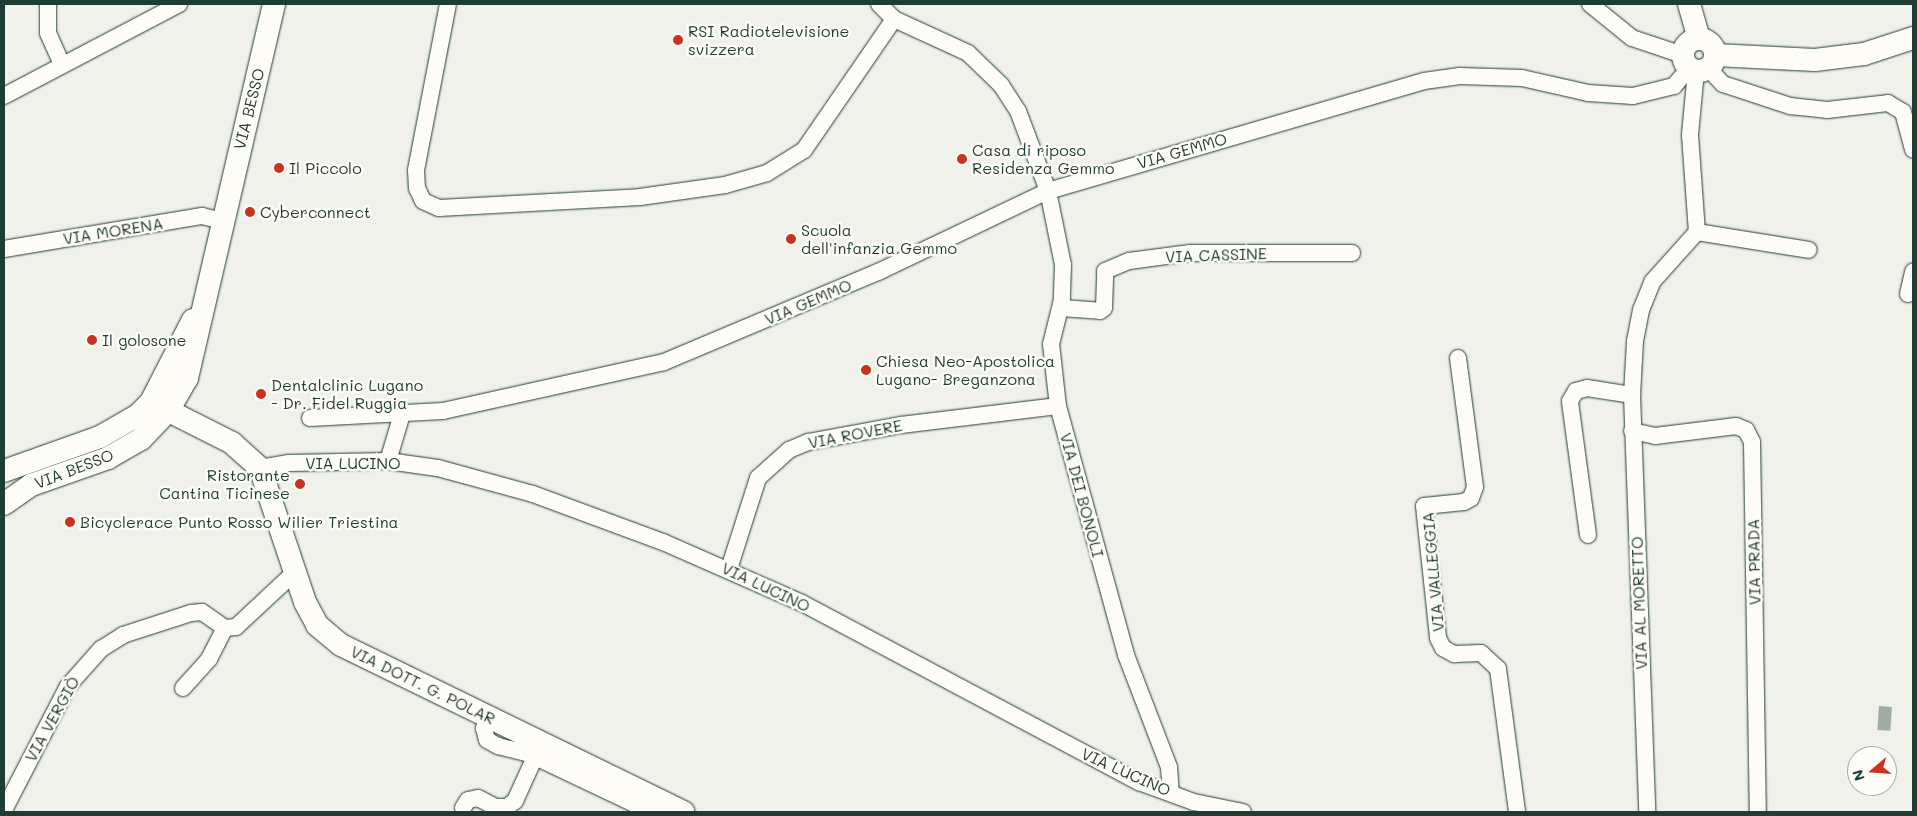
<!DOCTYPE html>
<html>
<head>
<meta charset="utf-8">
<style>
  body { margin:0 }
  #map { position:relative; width:1917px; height:816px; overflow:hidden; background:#f0f1eb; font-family:Mali,sans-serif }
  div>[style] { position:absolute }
  .water>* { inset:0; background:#9faca4; transform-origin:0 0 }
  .roads { filter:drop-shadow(0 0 1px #1f3d34) drop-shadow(0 0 1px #1f3d34) }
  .street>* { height:16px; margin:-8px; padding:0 8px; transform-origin:8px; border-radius:8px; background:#fdfcf7 }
  .secondary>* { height:22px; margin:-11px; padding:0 11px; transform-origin:11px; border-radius:11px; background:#fdfcf7 }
  .secondary>.ring { margin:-11px; padding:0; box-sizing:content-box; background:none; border:22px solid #fdfcf7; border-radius:50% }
  .dots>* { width:14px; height:14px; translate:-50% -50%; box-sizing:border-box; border:2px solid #fdfcf7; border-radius:50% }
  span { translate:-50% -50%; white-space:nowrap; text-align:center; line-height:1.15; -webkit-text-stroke:5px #fdfcf7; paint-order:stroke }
  .poi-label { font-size:16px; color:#1f3d34 }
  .left { translate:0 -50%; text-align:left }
  .right { translate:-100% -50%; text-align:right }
  .street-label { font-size:16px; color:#1f3d34 }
  .frame { position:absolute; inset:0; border:5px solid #1f3d34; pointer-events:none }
  .north { position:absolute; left:1847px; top:746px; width:50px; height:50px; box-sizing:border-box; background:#fdfcf7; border:1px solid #a4b0a9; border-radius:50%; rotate:252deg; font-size:14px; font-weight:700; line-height:20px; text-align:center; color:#1f3d34 }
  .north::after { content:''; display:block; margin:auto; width:18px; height:22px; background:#c8321e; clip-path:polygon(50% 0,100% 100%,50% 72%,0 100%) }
</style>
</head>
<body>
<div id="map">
  <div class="water">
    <i style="left:1879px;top:706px;width:13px;height:24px;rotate:4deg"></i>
  </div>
  <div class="roads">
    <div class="street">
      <i style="left:48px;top:4px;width:29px;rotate:90deg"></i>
      <i style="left:48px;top:33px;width:35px;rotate:66deg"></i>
      <i style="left:448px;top:4px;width:169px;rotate:100.9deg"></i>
      <i style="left:416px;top:170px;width:18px;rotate:87deg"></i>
      <i style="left:417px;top:188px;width:14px;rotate:65deg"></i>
      <i style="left:423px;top:201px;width:17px;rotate:24deg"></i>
      <i style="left:439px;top:208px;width:201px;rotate:-3.1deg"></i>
      <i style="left:640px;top:197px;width:86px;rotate:-8deg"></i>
      <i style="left:725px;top:185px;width:44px;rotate:-15.9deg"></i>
      <i style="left:767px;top:173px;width:44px;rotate:-31.9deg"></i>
      <i style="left:804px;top:150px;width:159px;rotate:-55.5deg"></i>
      <i style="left:879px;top:4px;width:21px;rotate:45deg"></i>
      <i style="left:894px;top:19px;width:81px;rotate:24.7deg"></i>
      <i style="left:968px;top:53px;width:46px;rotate:44.1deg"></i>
      <i style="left:1001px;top:85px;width:31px;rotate:57deg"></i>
      <i style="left:1018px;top:111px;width:85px;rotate:69.4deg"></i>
      <i style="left:1048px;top:191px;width:76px;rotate:78.5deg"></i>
      <i style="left:1063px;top:265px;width:35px;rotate:92deg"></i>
      <i style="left:1062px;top:300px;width:45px;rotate:104deg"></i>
      <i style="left:1051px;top:344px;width:62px;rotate:83.6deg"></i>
      <i style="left:1058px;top:406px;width:258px;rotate:74.7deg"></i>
      <i style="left:1126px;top:655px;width:120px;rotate:69deg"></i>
      <i style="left:1169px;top:767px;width:26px;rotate:86deg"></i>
      <i style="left:1590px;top:4px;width:54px;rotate:39deg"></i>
      <i style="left:1632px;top:38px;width:54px;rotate:18.4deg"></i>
      <i style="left:1708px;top:68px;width:22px;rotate:47deg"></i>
      <i style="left:1723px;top:84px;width:71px;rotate:18.2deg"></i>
      <i style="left:1790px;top:106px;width:37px;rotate:6deg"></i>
      <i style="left:1827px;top:110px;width:61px;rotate:-6.5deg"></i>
      <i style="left:1888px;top:103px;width:17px;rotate:31deg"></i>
      <i style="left:1903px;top:112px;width:39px;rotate:75deg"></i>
      <i style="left:1696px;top:71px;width:64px;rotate:95.4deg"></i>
      <i style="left:1690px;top:135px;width:97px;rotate:85.9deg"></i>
      <i style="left:1697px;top:232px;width:113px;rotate:9.1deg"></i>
      <i style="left:4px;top:96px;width:198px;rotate:-27.7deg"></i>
      <i style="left:4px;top:249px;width:201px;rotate:-9.5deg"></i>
      <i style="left:202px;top:216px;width:21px;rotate:14deg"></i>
      <i style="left:1908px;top:294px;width:23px;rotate:-77deg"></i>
      <i style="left:1061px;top:308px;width:39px;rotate:4deg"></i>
      <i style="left:1100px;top:311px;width:5px;rotate:-37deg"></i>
      <i style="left:1104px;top:308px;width:37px;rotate:-88deg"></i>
      <i style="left:1105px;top:271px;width:26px;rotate:-23deg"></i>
      <i style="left:1129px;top:261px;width:62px;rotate:-7.5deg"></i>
      <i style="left:1190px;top:253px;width:162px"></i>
      <i style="left:1458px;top:358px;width:130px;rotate:82.5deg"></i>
      <i style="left:1475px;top:487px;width:12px;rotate:110deg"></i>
      <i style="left:1471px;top:498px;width:8px;rotate:150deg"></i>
      <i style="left:1464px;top:502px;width:40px;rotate:174.3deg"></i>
      <i style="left:1424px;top:506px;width:133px;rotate:83.9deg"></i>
      <i style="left:1438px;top:638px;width:11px;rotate:63deg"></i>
      <i style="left:1443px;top:648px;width:13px;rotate:29deg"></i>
      <i style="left:1454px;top:654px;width:27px;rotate:-2deg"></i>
      <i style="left:1481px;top:653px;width:23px;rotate:43deg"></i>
      <i style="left:1498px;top:669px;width:144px;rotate:82.4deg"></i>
      <i style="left:1632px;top:395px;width:417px;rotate:87.9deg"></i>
      <i style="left:310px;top:418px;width:133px;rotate:-3deg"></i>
      <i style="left:443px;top:411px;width:226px;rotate:-12.5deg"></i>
      <i style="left:664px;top:362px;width:232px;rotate:-22.8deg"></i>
      <i style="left:878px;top:272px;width:188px;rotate:-25.5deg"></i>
      <i style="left:1048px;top:191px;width:392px;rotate:-16.3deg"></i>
      <i style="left:1424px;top:81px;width:36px;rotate:-8deg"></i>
      <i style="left:1460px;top:76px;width:62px;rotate:1.8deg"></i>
      <i style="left:1522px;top:78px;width:68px;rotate:12.8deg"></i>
      <i style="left:1588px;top:93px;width:45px;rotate:3.8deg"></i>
      <i style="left:1633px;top:96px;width:42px;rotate:-13.7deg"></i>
      <i style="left:1674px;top:86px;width:23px;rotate:-50deg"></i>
      <i style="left:1632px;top:431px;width:24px;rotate:12deg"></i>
      <i style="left:1655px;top:436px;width:82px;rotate:-7deg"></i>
      <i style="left:1736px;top:426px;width:11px;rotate:22deg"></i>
      <i style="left:1746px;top:430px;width:13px;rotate:63deg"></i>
      <i style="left:1752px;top:442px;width:370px;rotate:89.1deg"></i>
      <i style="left:388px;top:461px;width:49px;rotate:-73.4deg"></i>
      <i style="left:260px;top:468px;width:28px;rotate:-10deg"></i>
      <i style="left:288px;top:463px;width:100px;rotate:-1.1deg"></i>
      <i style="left:388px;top:461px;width:50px;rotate:8deg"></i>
      <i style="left:438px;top:468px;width:98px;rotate:15.3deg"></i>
      <i style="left:533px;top:494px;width:139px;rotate:20.3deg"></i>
      <i style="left:663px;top:542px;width:152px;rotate:23.7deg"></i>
      <i style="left:802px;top:603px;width:382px;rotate:28deg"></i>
      <i style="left:1139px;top:782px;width:59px;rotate:20deg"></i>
      <i style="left:1194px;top:802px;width:50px;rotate:11.5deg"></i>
      <i style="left:1588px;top:535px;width:135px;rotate:-97.7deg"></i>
      <i style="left:1570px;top:401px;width:12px;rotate:-59deg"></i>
      <i style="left:1576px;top:391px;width:11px;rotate:-15deg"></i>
      <i style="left:1587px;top:388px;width:46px;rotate:8.8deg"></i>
      <i style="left:1632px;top:395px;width:54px;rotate:-86.8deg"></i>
      <i style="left:1635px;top:341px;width:32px;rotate:-79deg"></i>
      <i style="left:1641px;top:310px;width:31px;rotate:-68deg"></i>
      <i style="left:1653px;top:281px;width:66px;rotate:-48.1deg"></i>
      <i style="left:729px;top:569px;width:96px;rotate:-72.3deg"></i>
      <i style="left:758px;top:478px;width:42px;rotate:-42.1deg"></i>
      <i style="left:789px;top:450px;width:21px;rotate:-23deg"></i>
      <i style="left:808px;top:442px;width:95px;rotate:-10.4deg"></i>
      <i style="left:901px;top:425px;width:158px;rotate:-6.9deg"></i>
      <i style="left:183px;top:688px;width:39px;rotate:-48deg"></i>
      <i style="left:209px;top:659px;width:35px;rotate:-63deg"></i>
      <i style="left:488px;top:717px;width:12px;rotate:110deg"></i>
      <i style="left:484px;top:728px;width:12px;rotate:76deg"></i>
      <i style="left:487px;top:740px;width:13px;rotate:29deg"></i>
      <i style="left:498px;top:746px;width:30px;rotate:14deg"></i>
      <i style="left:527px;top:753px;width:137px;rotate:25.4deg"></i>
      <i style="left:463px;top:808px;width:9px;rotate:-58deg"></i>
      <i style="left:468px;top:800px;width:10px;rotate:-11deg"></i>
      <i style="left:478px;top:798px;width:20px;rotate:27deg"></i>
      <i style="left:496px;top:807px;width:11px"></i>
      <i style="left:507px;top:807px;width:10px;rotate:-37deg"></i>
      <i style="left:515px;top:801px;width:48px;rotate:-65.6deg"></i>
      <i style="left:4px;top:810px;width:140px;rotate:-62.7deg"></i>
      <i style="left:68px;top:686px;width:50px;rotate:-48.3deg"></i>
      <i style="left:101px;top:649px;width:26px;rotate:-32deg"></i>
      <i style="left:123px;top:635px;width:71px;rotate:-17.9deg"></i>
      <i style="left:191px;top:613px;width:11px;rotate:-5deg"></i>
      <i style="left:202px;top:612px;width:28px;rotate:35deg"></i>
      <i style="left:225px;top:628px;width:11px;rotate:-5deg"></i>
      <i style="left:236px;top:627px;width:79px;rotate:-43deg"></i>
    </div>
    <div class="secondary">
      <i style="left:1689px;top:4px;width:36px;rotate:74deg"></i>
      <i class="ring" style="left:1683px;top:39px;width:10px;height:10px"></i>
      <i style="left:1715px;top:55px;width:100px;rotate:2.9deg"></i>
      <i style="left:1815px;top:60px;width:49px;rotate:-7deg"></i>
      <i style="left:1864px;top:54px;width:52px;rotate:-18.1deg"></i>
      <i style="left:151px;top:402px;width:91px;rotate:26.8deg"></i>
      <i style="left:232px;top:443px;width:38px;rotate:42deg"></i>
      <i style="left:260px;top:468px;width:141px;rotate:71.4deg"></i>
      <i style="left:305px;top:602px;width:26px;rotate:62deg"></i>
      <i style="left:317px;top:625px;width:31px;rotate:40deg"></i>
      <i style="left:341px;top:645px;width:381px;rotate:26deg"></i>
      <i style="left:4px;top:471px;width:102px;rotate:-19.5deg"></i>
      <i style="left:100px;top:437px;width:44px;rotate:-30.1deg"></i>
      <i style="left:138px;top:415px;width:18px;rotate:-45deg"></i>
      <i style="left:151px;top:402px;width:92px;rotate:-62.9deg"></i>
      <i style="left:4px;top:504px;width:33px;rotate:-35deg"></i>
      <i style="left:31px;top:485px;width:82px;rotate:-19.3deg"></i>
      <i style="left:108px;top:458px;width:38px;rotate:-30deg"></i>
      <i style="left:141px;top:439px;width:39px;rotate:-46deg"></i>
      <i style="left:168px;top:411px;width:38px;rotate:-60deg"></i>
      <i style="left:187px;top:378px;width:384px;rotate:-76.9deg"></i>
    </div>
  </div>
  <div class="dots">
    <i style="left:678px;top:40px;background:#c8321e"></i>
    <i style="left:962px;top:159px;background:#c8321e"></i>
    <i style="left:279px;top:168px;background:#c8321e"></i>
    <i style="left:250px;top:212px;background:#c8321e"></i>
    <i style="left:791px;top:239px;background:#c8321e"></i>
    <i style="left:92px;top:340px;background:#c8321e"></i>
    <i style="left:866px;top:370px;background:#c8321e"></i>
    <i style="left:261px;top:394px;background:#c8321e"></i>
    <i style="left:300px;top:484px;background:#c8321e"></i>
    <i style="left:70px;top:522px;background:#c8321e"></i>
  </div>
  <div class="poi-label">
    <span class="left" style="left:688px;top:40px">RSI Radiotelevisione<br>svizzera</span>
    <span class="left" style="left:972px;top:159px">Casa di riposo<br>Residenza Gemmo</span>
    <span class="left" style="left:289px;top:168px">Il Piccolo</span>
    <span class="left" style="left:260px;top:212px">Cyberconnect</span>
    <span class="left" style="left:801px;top:239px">Scuola<br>dell'infanzia Gemmo</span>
    <span class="left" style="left:102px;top:340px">Il golosone</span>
    <span class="left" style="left:876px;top:370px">Chiesa Neo-Apostolica<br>Lugano- Breganzona</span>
    <span class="left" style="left:271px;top:394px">Dentalclinic Lugano<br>- Dr. Fidel Ruggia</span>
    <span class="right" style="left:290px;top:484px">Ristorante<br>Cantina Ticinese</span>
    <span class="left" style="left:80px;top:522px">Bicyclerace Punto Rosso Wilier Triestina</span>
  </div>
  <div class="street-label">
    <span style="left:249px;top:109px;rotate:-76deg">VIA BESSO</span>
    <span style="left:1182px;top:151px;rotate:-16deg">VIA GEMMO</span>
    <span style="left:113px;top:231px;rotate:-9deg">VIA MORENA</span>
    <span style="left:1216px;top:255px;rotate:-2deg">VIA CASSINE</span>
    <span style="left:808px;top:302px;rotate:-23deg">VIA GEMMO</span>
    <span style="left:855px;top:434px;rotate:-11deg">VIA ROVERE</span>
    <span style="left:353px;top:463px">VIA LUCINO</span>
    <span style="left:74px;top:469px;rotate:-21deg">VIA BESSO</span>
    <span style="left:1082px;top:495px;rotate:75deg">VIA DEI BONOLI</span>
    <span style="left:1754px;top:562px;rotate:-91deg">VIA PRADA</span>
    <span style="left:1433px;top:572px;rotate:-95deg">VIA VALLEGGIA</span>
    <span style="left:766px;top:587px;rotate:25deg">VIA LUCINO</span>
    <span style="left:1639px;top:603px;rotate:-92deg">VIA AL MORETTO</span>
    <span style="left:423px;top:685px;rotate:26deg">VIA DOTT. G. POLAR</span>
    <span style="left:52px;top:719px;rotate:-61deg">VIA VERGIÒ</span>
    <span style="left:1126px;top:772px;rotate:24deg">VIA LUCINO</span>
  </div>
  <div class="frame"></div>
  <div class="north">N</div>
</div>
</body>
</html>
